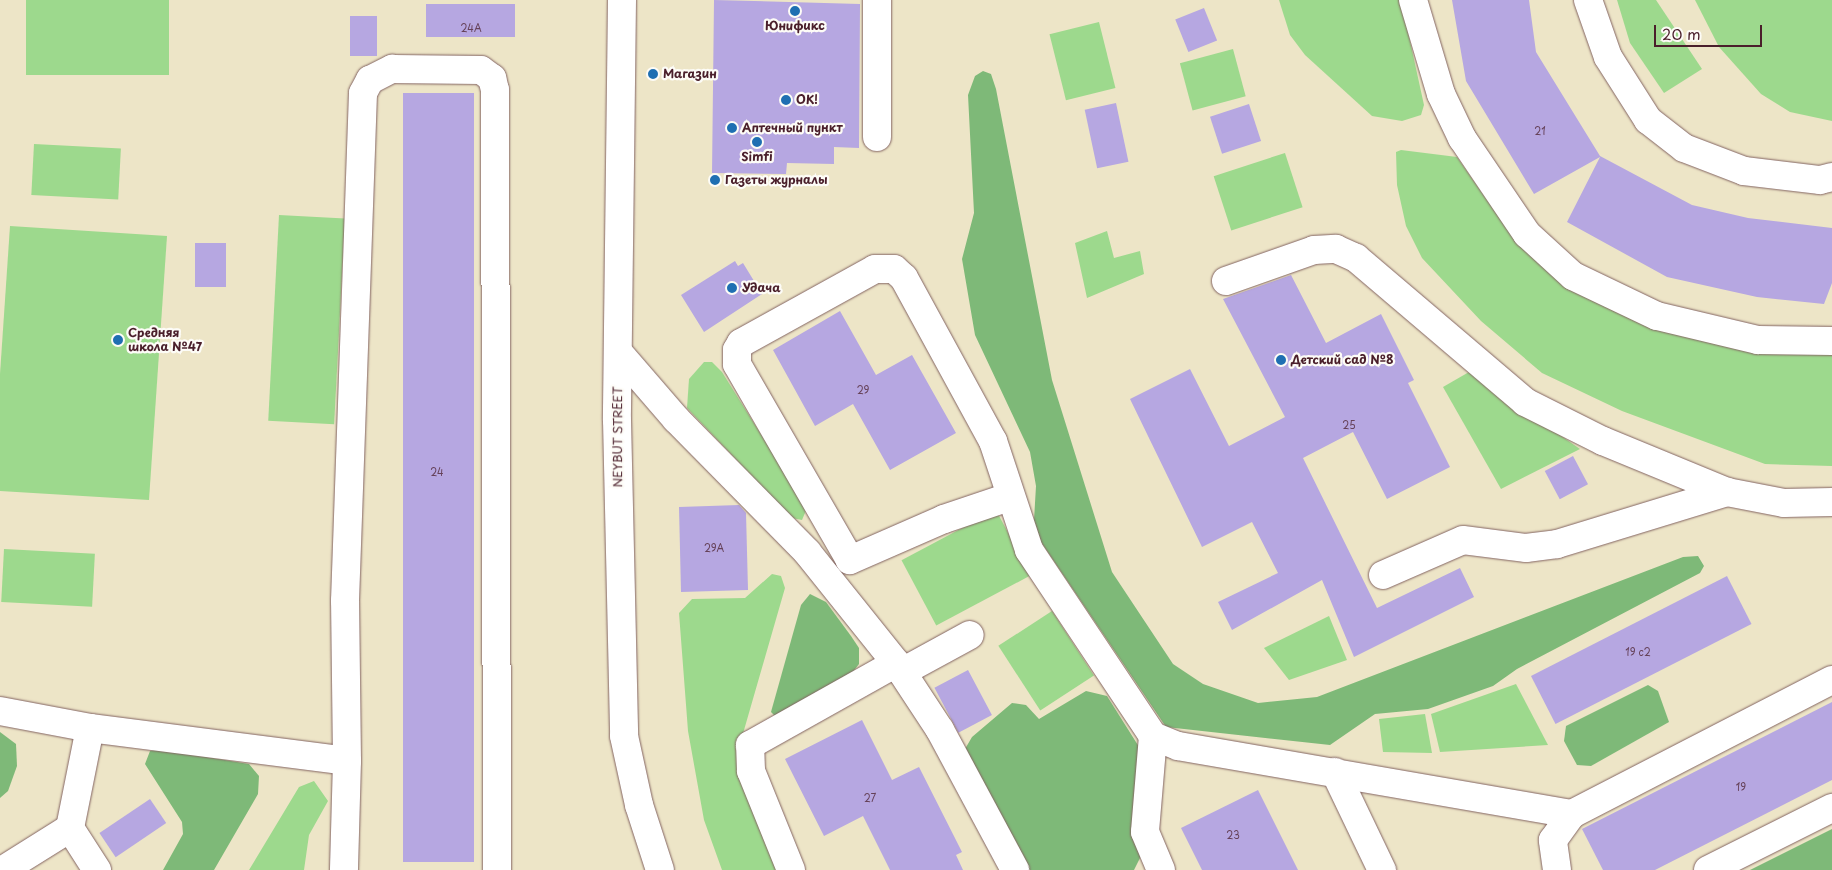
<!DOCTYPE html>
<html>
<head>
<meta charset="utf-8">
<style>
  body { margin:0 }
  #map { position:relative; width:1832px; height:870px; overflow:hidden; background:#ede5c7; font-family:"Playpen Sans",sans-serif }
  div>[style] { position:absolute }
  .green>* { inset:0; background:#9dd98d; transform-origin:0 0 }
  .forest>* { inset:0; background:#7eb978 }
  .building>* { inset:0; background:#b6a7e1; transform-origin:0 0 }
  .roads { filter:drop-shadow(0 0 1px #836462) drop-shadow(0 0 1px #836462) }
  .minor>* { height:28px; margin:-14px; padding:0 14px; transform-origin:14px; border-radius:14px; background:#fff }
  .dots>* { width:14px; height:14px; translate:-50% -50%; box-sizing:border-box; border:2px solid #fdfcf7; border-radius:50% }
  span { translate:-50% -50%; white-space:nowrap; text-align:center; line-height:1.15; -webkit-text-stroke:4.5px #fdfcf7; paint-order:stroke }
  .number-label { font-size:10px; color:#654158 }
  .number-label span { -webkit-text-stroke-width:0 }
  .poi-label { font-size:12px; color:#4a1f2b; font-weight:700 }
  .left { translate:0 -50%; text-align:left }
  .street-label { font-size:12px; color:#4a1f2b }
  .scale { position:absolute; left:1654px; top:25px; width:108px; height:22px; box-sizing:border-box; border:2px solid #4a1f2b; border-top:0; padding-left:6px; font-size:15px; line-height:18px; white-space:nowrap; color:#4a1f2b; -webkit-text-stroke:4px #fdfcf7; paint-order:stroke }
</style>
</head>
<body>
<div id="map">
  <div class="green">
    <i style="left:26px;top:0;width:143px;height:75px"></i>
    <i style="clip-path:polygon(1279px 0,1401px 0,1424px 105px,1421px 115px,1402px 121px,1372px 116px,1305px 55px,1290px 35px)"></i>
    <i style="clip-path:polygon(1617px 0,1656px 0,1702px 69px,1664px 93px,1630px 43px)"></i>
    <i style="clip-path:polygon(1695px 0,1832px 0,1832px 121px,1790px 112px,1761px 94px,1719px 47px)"></i>
    <i style="left:1099px;top:22px;width:68px;height:51px;rotate:76deg"></i>
    <i style="left:1233px;top:49px;width:49px;height:55px;rotate:75deg"></i>
    <i style="left:34px;top:144px;width:87px;height:51px;rotate:3deg"></i>
    <i style="clip-path:polygon(1401px 150px,1457px 157px,1516px 242px,1568px 289px,1652px 329px,1757px 354px,1832px 355px,1832px 466px,1765px 464px,1622px 411px,1542px 373px,1481px 321px,1422px 258px,1406px 226px,1397px 185px,1396px 152px)"></i>
    <i style="left:1285px;top:153px;width:57px;height:75px;rotate:72deg"></i>
    <i style="left:279px;top:215px;width:66px;height:206px;rotate:3deg"></i>
    <i style="clip-path:polygon(10px 226px,167px 236px,149px 500px,0 491px,0 374px)"></i>
    <i style="clip-path:polygon(1107px 231px,1114px 258px,1140px 251px,1144px 274px,1087px 298px,1075px 243px)"></i>
    <i style="clip-path:polygon(704px 362px,712px 362px,722px 372px,807px 508px,802px 520px,792px 518px,687px 408px,689px 379px)"></i>
    <i style="clip-path:polygon(1469px 372px,1580px 449px,1501px 489px,1443px 387px)"></i>
    <i style="left:996px;top:510px;width:74px;height:107px;rotate:62deg"></i>
    <i style="left:4px;top:549px;width:91px;height:53px;rotate:3deg"></i>
    <i style="clip-path:polygon(772px 574px,781px 576px,785px 588px,740px 744px,778px 870px,722px 870px,704px 820px,688px 731px,679px 613px,692px 599px,745px 598px)"></i>
    <i style="left:1052px;top:611px;width:77px;height:64px;rotate:57deg"></i>
    <i style="clip-path:polygon(1329px 616px,1347px 660px,1289px 680px,1264px 648px)"></i>
    <i style="clip-path:polygon(1516px 684px,1548px 745px,1440px 752px,1431px 714px)"></i>
    <i style="clip-path:polygon(1425px 714px,1432px 753px,1383px 752px,1379px 719px)"></i>
    <i style="clip-path:polygon(314px 781px,328px 801px,309px 835px,304px 870px,249px 870px,299px 787px)"></i>
  </div>
  <div class="forest">
    <i style="clip-path:polygon(983px 71px,991px 74px,996px 89px,1052px 380px,1112px 572px,1173px 664px,1203px 684px,1258px 703px,1317px 697px,1683px 557px,1698px 556px,1704px 566px,1700px 573px,1517px 669px,1493px 686px,1428px 709px,1375px 714px,1330px 745px,1166px 727px,1041px 542px,1034px 520px,1036px 486px,1030px 452px,975px 335px,962px 259px,974px 213px,968px 95px,975px 76px)"></i>
    <i style="clip-path:polygon(810px 594px,826px 602px,851px 636px,859px 648px,859px 664px,852px 673px,775px 716px,771px 712px,801px 605px)"></i>
    <i style="clip-path:polygon(1648px 685px,1658px 691px,1669px 722px,1591px 766px,1577px 765px,1564px 741px,1566px 726px)"></i>
    <i style="clip-path:polygon(1086px 691px,1107px 696px,1141px 750px,1142px 854px,1134px 870px,1029px 870px,965px 749px,972px 737px,1012px 703px,1026px 705px,1039px 719px)"></i>
    <i style="clip-path:polygon(0 732px,16px 744px,17px 766px,8px 791px,0 798px)"></i>
    <i style="clip-path:polygon(158px 749px,249px 764px,259px 776px,258px 794px,214px 870px,163px 870px,183px 834px,182px 822px,145px 764px,150px 751px)"></i>
    <i style="clip-path:polygon(1832px 829px,1832px 870px,1750px 870px)"></i>
  </div>
  <div class="building">
    <i style="clip-path:polygon(714px 0,860px 4px,859px 148px,834px 147px,834px 164px,787px 163px,786px 174px,712px 173px)"></i>
    <i style="clip-path:polygon(1452px 0,1529px 0,1536px 52px,1600px 156px,1692px 205px,1748px 218px,1832px 228px,1832px 283px,1824px 304px,1757px 297px,1667px 277px,1567px 222px,1600px 157px,1534px 194px,1466px 81px)"></i>
    <i style="left:515px;top:4px;width:33px;height:89px;rotate:90deg"></i>
    <i style="left:1204px;top:8px;width:35px;height:31px;rotate:68deg"></i>
    <i style="left:350px;top:16px;width:27px;height:40px"></i>
    <i style="left:403px;top:93px;width:71px;height:769px"></i>
    <i style="left:1116px;top:103px;width:60px;height:32px;rotate:78deg"></i>
    <i style="left:1249px;top:104px;width:39px;height:41px;rotate:72deg"></i>
    <i style="left:195px;top:243px;width:31px;height:44px"></i>
    <i style="clip-path:polygon(735px 261px,738px 266px,743px 263px,762px 294px,704px 332px,681px 295px)"></i>
    <i style="clip-path:polygon(1291px 275px,1326px 343px,1381px 314px,1414px 380px,1408px 383px,1450px 467px,1387px 499px,1353px 432px,1303px 458px,1377px 608px,1460px 568px,1474px 597px,1354px 657px,1322px 580px,1232px 630px,1218px 602px,1278px 573px,1252px 522px,1202px 547px,1130px 399px,1190px 369px,1229px 446px,1285px 417px,1223px 299px)"></i>
    <i style="clip-path:polygon(840px 311px,876px 375px,912px 355px,956px 433px,890px 470px,853px 404px,815px 426px,773px 350px)"></i>
    <i style="left:1573px;top:456px;width:32px;height:32px;rotate:62deg"></i>
    <i style="clip-path:polygon(739px 505px,746px 513px,748px 590px,681px 592px,679px 507px)"></i>
    <i style="left:1727px;top:576px;width:54px;height:220px;rotate:63deg"></i>
    <i style="left:968px;top:670px;width:51px;height:38px;rotate:62deg"></i>
    <i style="clip-path:polygon(1832px 702px,1832px 780px,1655px 870px,1603px 870px,1582px 829px)"></i>
    <i style="clip-path:polygon(862px 720px,892px 780px,919px 767px,962px 852px,956px 855px,963px 870px,890px 870px,863px 816px,824px 836px,785px 759px)"></i>
    <i style="clip-path:polygon(1258px 790px,1298px 870px,1202px 870px,1181px 828px)"></i>
    <i style="left:150px;top:799px;width:29px;height:61px;rotate:56deg"></i>
  </div>
  <div class="roads">
    <div class="minor">
      <i style="left:622px;top:0;width:420px;rotate:90.7deg"></i>
      <i style="left:617px;top:420px;width:316px;rotate:88.7deg"></i>
      <i style="left:624px;top:736px;width:71px;rotate:77.7deg"></i>
      <i style="left:639px;top:805px;width:68px;rotate:72.1deg"></i>
      <i style="left:1413px;top:0;width:98px;rotate:73.4deg"></i>
      <i style="left:1441px;top:94px;width:49px;rotate:64.5deg"></i>
      <i style="left:1462px;top:138px;width:116px;rotate:55.9deg"></i>
      <i style="left:1527px;top:234px;width:62px;rotate:42.4deg"></i>
      <i style="left:1573px;top:276px;width:93px;rotate:25.5deg"></i>
      <i style="left:1657px;top:316px;width:104px;rotate:13.4deg"></i>
      <i style="left:1758px;top:340px;width:74px;rotate:0.8deg"></i>
      <i style="left:1588px;top:0;width:60px;rotate:70.7deg"></i>
      <i style="left:1608px;top:57px;width:75px;rotate:57.6deg"></i>
      <i style="left:1648px;top:120px;width:46px;rotate:37.9deg"></i>
      <i style="left:1684px;top:148px;width:64px;rotate:21deg"></i>
      <i style="left:1744px;top:171px;width:77px;rotate:6.8deg"></i>
      <i style="left:1820px;top:180px;width:12px;rotate:-14deg"></i>
      <i style="left:877px;top:137px;width:137px;rotate:-90deg"></i>
      <i style="left:1226px;top:281px;width:93px;rotate:-19.4deg"></i>
      <i style="left:1314px;top:250px;width:22px;rotate:-3deg"></i>
      <i style="left:1336px;top:249px;width:22px;rotate:24deg"></i>
      <i style="left:1356px;top:258px;width:222px;rotate:40.4deg"></i>
      <i style="left:1525px;top:402px;width:87px;rotate:26.6deg"></i>
      <i style="left:1603px;top:441px;width:134px;rotate:22.4deg"></i>
      <i style="left:1727px;top:492px;width:58px;rotate:10.9deg"></i>
      <i style="left:1784px;top:503px;width:48px;rotate:-1.2deg"></i>
      <i style="left:619px;top:353px;width:87px;rotate:49.2deg"></i>
      <i style="left:676px;top:419px;width:187px;rotate:45.4deg"></i>
      <i style="left:807px;top:552px;width:142px;rotate:51.3deg"></i>
      <i style="left:896px;top:663px;width:80px;rotate:56.7deg"></i>
      <i style="left:940px;top:730px;width:159px;rotate:61.8deg"></i>
      <i style="left:1009px;top:497px;width:69px;rotate:161.3deg"></i>
      <i style="left:944px;top:519px;width:103px;rotate:156.4deg"></i>
      <i style="left:850px;top:560px;width:226px;rotate:-120deg"></i>
      <i style="left:737px;top:364px;width:14px;rotate:-90deg"></i>
      <i style="left:737px;top:350px;width:8px;rotate:-60deg"></i>
      <i style="left:741px;top:343px;width:153px;rotate:-28.9deg"></i>
      <i style="left:875px;top:269px;width:19px"></i>
      <i style="left:894px;top:269px;width:13px;rotate:42deg"></i>
      <i style="left:904px;top:278px;width:186px;rotate:61.4deg"></i>
      <i style="left:993px;top:441px;width:115px;rotate:71.7deg"></i>
      <i style="left:1029px;top:550px;width:224px;rotate:56.3deg"></i>
      <i style="left:1153px;top:736px;width:27px;rotate:22deg"></i>
      <i style="left:1178px;top:746px;width:400px;rotate:9.8deg"></i>
      <i style="left:1383px;top:575px;width:87px;rotate:-23.6deg"></i>
      <i style="left:1463px;top:540px;width:64px;rotate:7.2deg"></i>
      <i style="left:1526px;top:548px;width:31px;rotate:-7deg"></i>
      <i style="left:1557px;top:544px;width:178px;rotate:-17deg"></i>
      <i style="left:902px;top:672px;width:77px;rotate:-28.6deg"></i>
      <i style="left:0;top:711px;width:92px;rotate:10.7deg"></i>
      <i style="left:90px;top:728px;width:259px;rotate:7.3deg"></i>
      <i style="left:347px;top:761px;width:109px;rotate:91.6deg"></i>
      <i style="left:1153px;top:736px;width:96px;rotate:94.8deg"></i>
      <i style="left:1145px;top:832px;width:41px;rotate:67.2deg"></i>
      <i style="left:347px;top:761px;width:160px;rotate:-90.7deg"></i>
      <i style="left:345px;top:601px;width:508px;rotate:-87.97deg"></i>
      <i style="left:363px;top:93px;width:15px;rotate:-62deg"></i>
      <i style="left:370px;top:80px;width:25px;rotate:-27deg"></i>
      <i style="left:392px;top:69px;width:89px;rotate:0.6deg"></i>
      <i style="left:481px;top:70px;width:14px;rotate:36deg"></i>
      <i style="left:492px;top:78px;width:12px;rotate:76deg"></i>
      <i style="left:495px;top:90px;width:780px;rotate:89.85deg"></i>
      <i style="left:1335px;top:772px;width:109px;rotate:64.4deg"></i>
      <i style="left:70px;top:828px;width:50px;rotate:57.3deg"></i>
      <i style="left:3px;top:870px;width:79px;rotate:-32.1deg"></i>
      <i style="left:70px;top:828px;width:102px;rotate:-78.7deg"></i>
      <i style="left:791px;top:870px;width:107px;rotate:-112deg"></i>
      <i style="left:751px;top:771px;width:26px;rotate:-92deg"></i>
      <i style="left:750px;top:745px;width:167px;rotate:-29.3deg"></i>
      <i style="left:1557px;top:870px;width:30px;rotate:-98deg"></i>
      <i style="left:1553px;top:840px;width:32px;rotate:-54deg"></i>
      <i style="left:1572px;top:814px;width:292px;rotate:-27.3deg"></i>
      <i style="left:1708px;top:870px;width:139px;rotate:-26.6deg"></i>
    </div>
  </div>
  <div class="dots">
    <i style="left:795px;top:11px;background:#1f6fb2"></i>
    <i style="left:653px;top:74px;background:#1f6fb2"></i>
    <i style="left:786px;top:100px;background:#1f6fb2"></i>
    <i style="left:732px;top:128px;background:#1f6fb2"></i>
    <i style="left:757px;top:142px;background:#1f6fb2"></i>
    <i style="left:715px;top:180px;background:#1f6fb2"></i>
    <i style="left:732px;top:288px;background:#1f6fb2"></i>
    <i style="left:118px;top:340px;background:#1f6fb2"></i>
    <i style="left:1281px;top:360px;background:#1f6fb2"></i>
  </div>
  <div class="number-label">
    <span style="left:471px;top:28px">24А</span>
    <span style="left:1540px;top:131px">21</span>
    <span style="left:863px;top:390px">29</span>
    <span style="left:1349px;top:425px">25</span>
    <span style="left:437px;top:472px">24</span>
    <span style="left:714px;top:548px">29А</span>
    <span style="left:1638px;top:652px">19 с2</span>
    <span style="left:1741px;top:787px">19</span>
    <span style="left:870px;top:798px">27</span>
    <span style="left:1233px;top:835px">23</span>
  </div>
  <div class="poi-label">
    <span style="left:795px;top:26px">Юнификс</span>
    <span class="left" style="left:663px;top:74px">Магазин</span>
    <span class="left" style="left:796px;top:100px">ОК!</span>
    <span class="left" style="left:742px;top:128px">Аптечный пункт</span>
    <span style="left:757px;top:157px">Simfi</span>
    <span class="left" style="left:725px;top:180px">Газеты журналы</span>
    <span class="left" style="left:742px;top:288px">Удача</span>
    <span class="left" style="left:128px;top:340px">Средняя<br>школа №47</span>
    <span class="left" style="left:1291px;top:360px">Детский сад №8</span>
  </div>
  <div class="street-label">
    <span style="left:618px;top:437px;rotate:-90deg">NEYBUT STREET</span>
  </div>
  <div class="scale">20 m</div>
</div>
</body>
</html>
